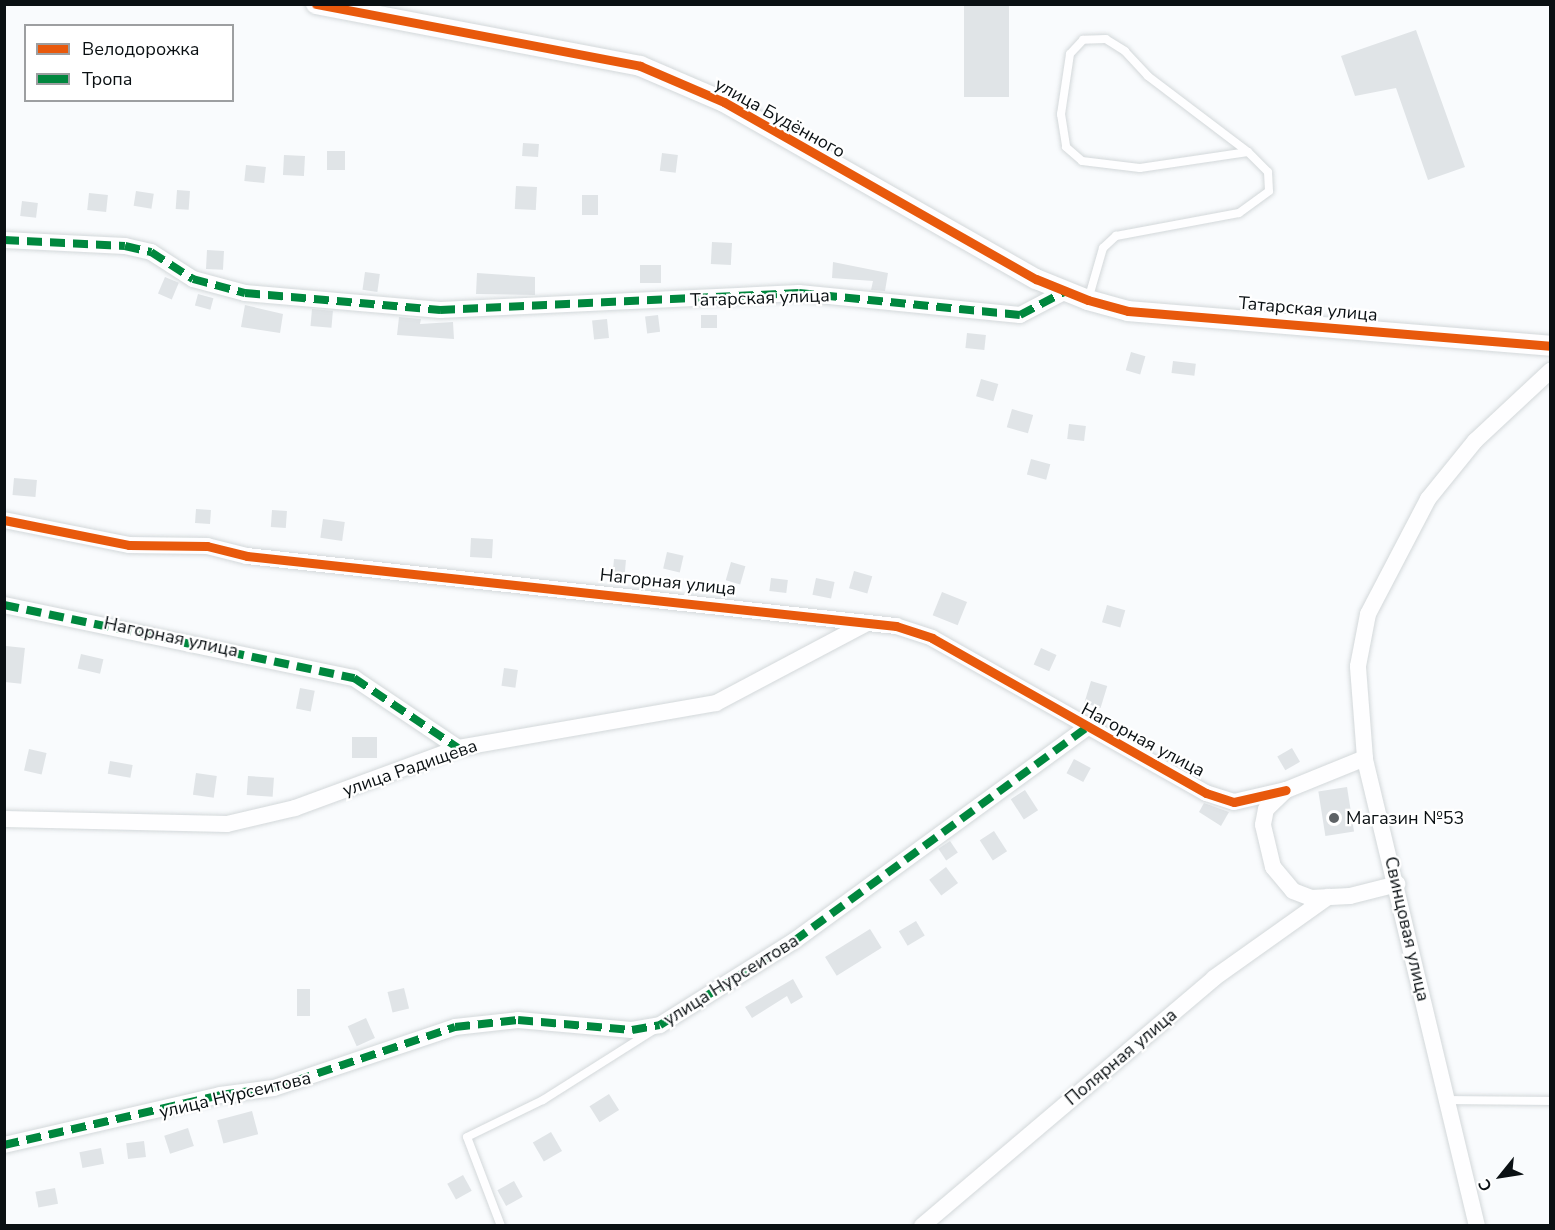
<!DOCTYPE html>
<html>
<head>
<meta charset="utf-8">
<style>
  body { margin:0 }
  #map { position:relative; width:1555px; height:1230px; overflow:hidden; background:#f9fbfd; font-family:"Nunito Sans",sans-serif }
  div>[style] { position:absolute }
  .building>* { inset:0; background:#e0e4e7; transform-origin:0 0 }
  .roads { filter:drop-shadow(0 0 2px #d3d8da) drop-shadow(0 0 2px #d3d8da) }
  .service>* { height:8px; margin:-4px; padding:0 4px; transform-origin:4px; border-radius:4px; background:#fefeff }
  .minor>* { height:16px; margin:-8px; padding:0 8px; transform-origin:8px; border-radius:8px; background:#fefeff }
  .tertiary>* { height:20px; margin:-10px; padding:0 10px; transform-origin:10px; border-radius:10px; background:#fefeff }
  .quiet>* { height:8px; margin-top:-4px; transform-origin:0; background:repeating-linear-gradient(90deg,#00873e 0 15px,transparent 0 23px) }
  .cycleway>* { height:9px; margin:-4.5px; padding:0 4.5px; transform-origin:4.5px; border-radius:4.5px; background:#e8590c }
  .dots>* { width:16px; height:16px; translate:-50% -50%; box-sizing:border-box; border:3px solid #fff; border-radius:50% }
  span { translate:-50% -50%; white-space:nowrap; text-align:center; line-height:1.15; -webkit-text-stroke:4.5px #fff; paint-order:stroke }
  .street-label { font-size:18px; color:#0a1013 }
  .poi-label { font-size:18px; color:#0a1013 }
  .left { translate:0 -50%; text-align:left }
  .frame { position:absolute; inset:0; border:6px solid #0a1013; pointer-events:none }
  .legend { position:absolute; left:24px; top:24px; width:210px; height:78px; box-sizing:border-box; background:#fff; border:2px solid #9d9fa1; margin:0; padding:8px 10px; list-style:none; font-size:18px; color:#0a1013 }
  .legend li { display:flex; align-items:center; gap:12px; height:30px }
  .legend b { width:30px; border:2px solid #9d9fa1 }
  .north { position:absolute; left:1471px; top:1146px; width:60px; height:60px; -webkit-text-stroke:4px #fff; paint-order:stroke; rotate:240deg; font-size:16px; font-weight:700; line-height:24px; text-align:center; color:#0a1013 }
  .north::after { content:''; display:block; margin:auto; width:21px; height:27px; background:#0a1013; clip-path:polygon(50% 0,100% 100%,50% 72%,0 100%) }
</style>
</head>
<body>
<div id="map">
  <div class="building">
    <i style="left:964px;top:4px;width:45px;height:93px"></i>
    <i style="clip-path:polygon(1416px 30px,1465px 167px,1428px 180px,1396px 88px,1355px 96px,1341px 56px)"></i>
    <i style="left:523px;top:143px;width:16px;height:13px;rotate:4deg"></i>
    <i style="left:327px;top:151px;width:18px;height:19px"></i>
    <i style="left:662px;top:153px;width:16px;height:18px;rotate:7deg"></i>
    <i style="left:284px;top:155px;width:21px;height:20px;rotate:3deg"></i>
    <i style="left:246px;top:165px;width:20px;height:16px;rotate:6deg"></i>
    <i style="left:516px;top:186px;width:21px;height:23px;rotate:3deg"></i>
    <i style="left:177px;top:190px;width:13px;height:19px;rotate:4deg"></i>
    <i style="left:136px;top:191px;width:18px;height:15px;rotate:9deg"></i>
    <i style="left:89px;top:193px;width:19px;height:17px;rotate:6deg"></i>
    <i style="left:582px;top:195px;width:16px;height:20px"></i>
    <i style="left:22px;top:201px;width:16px;height:15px;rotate:7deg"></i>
    <i style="left:712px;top:242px;width:20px;height:22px;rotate:3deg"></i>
    <i style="left:207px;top:250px;width:17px;height:19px;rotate:3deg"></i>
    <i style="clip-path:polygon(833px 262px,888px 273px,885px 291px,871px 290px,873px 281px,832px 278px)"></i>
    <i style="left:640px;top:265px;width:21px;height:18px"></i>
    <i style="left:365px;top:272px;width:15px;height:18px;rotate:8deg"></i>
    <i style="clip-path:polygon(477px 273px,535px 277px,535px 295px,476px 294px)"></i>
    <i style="left:165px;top:277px;width:15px;height:18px;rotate:23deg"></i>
    <i style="left:198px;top:294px;width:16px;height:12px;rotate:15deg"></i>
    <i style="clip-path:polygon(245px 305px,283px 314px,280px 333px,241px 327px)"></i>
    <i style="left:312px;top:309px;width:21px;height:17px;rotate:5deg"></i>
    <i style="left:658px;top:315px;width:17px;height:13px;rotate:83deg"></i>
    <i style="left:701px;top:315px;width:16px;height:13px"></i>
    <i style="clip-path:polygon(399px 317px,421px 319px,420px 324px,453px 322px,454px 339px,397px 335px)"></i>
    <i style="left:607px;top:319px;width:19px;height:15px;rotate:84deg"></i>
    <i style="left:967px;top:333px;width:19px;height:15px;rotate:6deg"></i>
    <i style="left:1131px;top:352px;width:15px;height:19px;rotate:16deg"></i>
    <i style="left:1173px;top:361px;width:23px;height:12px;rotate:7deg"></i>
    <i style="left:981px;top:379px;width:18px;height:18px;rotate:16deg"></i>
    <i style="left:1012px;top:409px;width:22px;height:19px;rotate:16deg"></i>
    <i style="left:1069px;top:424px;width:17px;height:15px;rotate:7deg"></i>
    <i style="left:1031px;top:459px;width:20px;height:16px;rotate:15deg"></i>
    <i style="left:14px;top:478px;width:23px;height:17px;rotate:5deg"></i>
    <i style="left:196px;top:509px;width:15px;height:14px;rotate:4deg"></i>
    <i style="left:272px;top:510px;width:15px;height:17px;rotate:4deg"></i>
    <i style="left:323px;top:519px;width:22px;height:19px;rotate:8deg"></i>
    <i style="left:471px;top:538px;width:22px;height:19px;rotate:3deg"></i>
    <i style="left:667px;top:552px;width:17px;height:17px;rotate:13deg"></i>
    <i style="left:614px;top:559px;width:12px;height:18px;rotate:5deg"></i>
    <i style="left:731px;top:562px;width:15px;height:19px;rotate:16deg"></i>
    <i style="left:854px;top:571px;width:19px;height:18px;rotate:16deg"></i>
    <i style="left:771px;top:578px;width:17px;height:13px;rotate:7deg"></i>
    <i style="left:816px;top:578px;width:19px;height:17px;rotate:12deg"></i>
    <i style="left:942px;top:592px;width:27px;height:25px;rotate:22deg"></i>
    <i style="left:1107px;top:605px;width:19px;height:18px;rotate:16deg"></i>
    <i style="left:6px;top:646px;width:19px;height:36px;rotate:6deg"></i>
    <i style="left:1041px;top:648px;width:17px;height:18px;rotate:24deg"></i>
    <i style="left:81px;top:654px;width:23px;height:15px;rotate:13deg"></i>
    <i style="left:504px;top:668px;width:14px;height:18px;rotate:8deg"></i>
    <i style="left:1091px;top:681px;width:17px;height:23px;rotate:17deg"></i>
    <i style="left:300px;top:688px;width:15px;height:21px;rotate:11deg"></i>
    <i style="left:352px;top:737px;width:25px;height:21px"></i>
    <i style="left:1292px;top:748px;width:16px;height:17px;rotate:60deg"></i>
    <i style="left:29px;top:749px;width:18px;height:22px;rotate:13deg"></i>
    <i style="left:1074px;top:759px;width:19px;height:16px;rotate:28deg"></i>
    <i style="left:110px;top:761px;width:23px;height:13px;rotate:10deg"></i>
    <i style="left:196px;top:773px;width:21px;height:22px;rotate:8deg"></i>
    <i style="left:248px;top:776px;width:26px;height:19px;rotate:4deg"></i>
    <i style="left:1347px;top:787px;width:45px;height:29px;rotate:81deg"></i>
    <i style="left:1025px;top:790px;width:24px;height:17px;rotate:57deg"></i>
    <i style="clip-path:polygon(1204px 803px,1229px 812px,1221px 826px,1199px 812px)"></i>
    <i style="left:994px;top:831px;width:24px;height:17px;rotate:57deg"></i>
    <i style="left:950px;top:841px;width:14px;height:14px;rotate:56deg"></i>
    <i style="left:946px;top:867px;width:20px;height:21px;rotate:53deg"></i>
    <i style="left:916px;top:921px;width:17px;height:20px;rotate:59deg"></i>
    <i style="left:870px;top:929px;width:22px;height:53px;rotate:58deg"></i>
    <i style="clip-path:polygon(793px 979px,803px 997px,791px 1004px,787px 996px,752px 1018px,745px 1007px)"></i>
    <i style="left:404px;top:988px;width:21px;height:17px;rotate:76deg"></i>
    <i style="left:297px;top:989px;width:13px;height:27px"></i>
    <i style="left:366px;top:1018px;width:22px;height:20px;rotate:66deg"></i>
    <i style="left:609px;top:1094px;width:19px;height:23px;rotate:58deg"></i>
    <i style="left:252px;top:1111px;width:24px;height:36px;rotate:75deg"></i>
    <i style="left:188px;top:1128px;width:19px;height:25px;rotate:72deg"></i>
    <i style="left:551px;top:1132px;width:22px;height:21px;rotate:60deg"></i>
    <i style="left:144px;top:1141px;width:16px;height:18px;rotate:83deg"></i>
    <i style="left:101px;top:1148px;width:16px;height:22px;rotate:79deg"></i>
    <i style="left:463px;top:1175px;width:18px;height:18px;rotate:61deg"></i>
    <i style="left:514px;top:1181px;width:18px;height:19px;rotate:61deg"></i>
    <i style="left:55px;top:1188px;width:16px;height:20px;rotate:79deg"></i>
  </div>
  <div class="roads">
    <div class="service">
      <i style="left:1088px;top:300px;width:54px;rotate:-73.9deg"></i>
      <i style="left:1103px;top:248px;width:18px;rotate:-43deg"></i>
      <i style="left:1116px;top:236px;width:125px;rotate:-10.6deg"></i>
      <i style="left:1239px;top:213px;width:37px;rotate:-36deg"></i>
      <i style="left:1269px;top:191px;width:19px;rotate:-93deg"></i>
      <i style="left:1268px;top:172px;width:28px;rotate:-135deg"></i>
      <i style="left:1248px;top:152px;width:126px;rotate:-142.8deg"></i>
      <i style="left:1148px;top:76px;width:34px;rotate:-133deg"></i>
      <i style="left:1125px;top:51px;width:22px;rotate:-148deg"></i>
      <i style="left:1106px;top:39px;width:23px;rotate:178deg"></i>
      <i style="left:1083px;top:40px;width:19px;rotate:133deg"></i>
      <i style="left:1070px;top:54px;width:61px;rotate:98.5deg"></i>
      <i style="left:1061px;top:114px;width:33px;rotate:81deg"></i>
      <i style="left:1066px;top:147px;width:21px;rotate:41deg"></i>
      <i style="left:1082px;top:161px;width:58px;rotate:6.9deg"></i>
      <i style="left:1140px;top:168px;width:109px;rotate:-8.4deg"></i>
      <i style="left:1447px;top:1100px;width:103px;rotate:0.6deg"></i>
      <i style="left:501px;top:1226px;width:95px;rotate:-110.9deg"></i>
      <i style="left:467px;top:1137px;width:85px;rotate:-26deg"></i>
      <i style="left:543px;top:1100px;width:129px;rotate:-32.3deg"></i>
    </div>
    <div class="minor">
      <i style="left:4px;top:240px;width:121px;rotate:2.8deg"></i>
      <i style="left:125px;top:246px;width:27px;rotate:13deg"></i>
      <i style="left:151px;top:252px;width:50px;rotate:32.7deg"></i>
      <i style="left:193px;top:279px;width:54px;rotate:15.1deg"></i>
      <i style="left:245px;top:293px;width:196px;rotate:5deg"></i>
      <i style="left:440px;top:310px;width:359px;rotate:-2.7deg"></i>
      <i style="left:799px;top:293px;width:222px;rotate:5.7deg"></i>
      <i style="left:1020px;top:315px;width:52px;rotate:-27.6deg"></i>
      <i style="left:4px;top:520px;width:127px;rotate:11.3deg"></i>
      <i style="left:129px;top:545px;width:78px;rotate:0.7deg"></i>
      <i style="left:207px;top:546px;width:41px;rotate:14deg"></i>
      <i style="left:247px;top:556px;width:653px;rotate:6.16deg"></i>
      <i style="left:896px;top:626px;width:38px;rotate:18deg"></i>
      <i style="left:932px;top:638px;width:315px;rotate:29.5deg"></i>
      <i style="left:1206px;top:793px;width:29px;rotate:18deg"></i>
      <i style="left:1234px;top:802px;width:53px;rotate:-13deg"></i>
      <i style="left:4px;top:605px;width:358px;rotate:11.8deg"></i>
      <i style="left:354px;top:678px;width:125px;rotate:33.9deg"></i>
      <i style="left:1365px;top:758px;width:85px;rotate:157.9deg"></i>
      <i style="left:1286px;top:790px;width:28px;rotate:136deg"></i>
      <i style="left:1266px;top:809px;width:16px;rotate:101deg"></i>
      <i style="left:1263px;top:825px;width:43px;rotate:76.6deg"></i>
      <i style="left:1273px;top:867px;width:31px;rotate:50deg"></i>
      <i style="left:1293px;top:891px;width:19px;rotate:21deg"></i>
      <i style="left:1311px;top:898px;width:39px;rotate:-3deg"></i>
      <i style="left:1350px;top:896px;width:49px;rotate:-14.3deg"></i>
      <i style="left:4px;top:819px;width:223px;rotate:1.3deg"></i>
      <i style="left:227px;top:824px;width:70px;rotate:-13.2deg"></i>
      <i style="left:295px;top:808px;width:174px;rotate:-20.2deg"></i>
      <i style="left:458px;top:748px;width:262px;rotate:-9.9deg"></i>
      <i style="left:716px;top:703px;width:169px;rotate:-27.9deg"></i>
      <i style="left:4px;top:1145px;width:222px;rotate:-13deg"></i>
      <i style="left:220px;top:1095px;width:54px;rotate:-7.4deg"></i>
      <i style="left:274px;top:1088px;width:191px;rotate:-18.6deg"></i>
      <i style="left:455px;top:1027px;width:63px;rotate:-6.3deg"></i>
      <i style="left:518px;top:1020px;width:114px;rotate:5deg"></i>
      <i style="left:632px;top:1030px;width:28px;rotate:-10deg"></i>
      <i style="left:660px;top:1025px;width:158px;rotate:-32.1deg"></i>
      <i style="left:794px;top:941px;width:360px;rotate:-36.1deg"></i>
      <i style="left:922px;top:1226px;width:383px;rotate:-40.3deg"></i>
      <i style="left:1214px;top:978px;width:140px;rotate:-35.4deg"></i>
      <i style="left:1477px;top:1226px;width:481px;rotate:-103.5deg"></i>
      <i style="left:1365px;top:758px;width:92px;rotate:-94.4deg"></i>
      <i style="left:1358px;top:666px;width:53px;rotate:-79.1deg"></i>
      <i style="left:1368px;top:614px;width:130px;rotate:-62.4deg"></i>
      <i style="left:1428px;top:499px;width:75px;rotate:-51deg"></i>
      <i style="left:1475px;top:441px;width:103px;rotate:-43deg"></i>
    </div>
    <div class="tertiary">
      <i style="left:316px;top:4px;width:330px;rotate:10.8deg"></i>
      <i style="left:640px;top:66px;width:91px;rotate:23.2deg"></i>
      <i style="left:724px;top:102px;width:359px;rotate:29.6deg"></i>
      <i style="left:1036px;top:279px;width:56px;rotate:22deg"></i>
      <i style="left:1088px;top:300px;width:41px;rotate:15.4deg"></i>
      <i style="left:1128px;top:311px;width:423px;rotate:4.7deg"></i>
    </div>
  </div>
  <div class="quiet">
    <i style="left:4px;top:240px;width:121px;rotate:2.8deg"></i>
    <i style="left:125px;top:246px;width:27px;rotate:13deg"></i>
    <i style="left:151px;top:252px;width:50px;rotate:32.7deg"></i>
    <i style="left:193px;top:279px;width:54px;rotate:15.1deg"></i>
    <i style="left:245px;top:293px;width:196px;rotate:5deg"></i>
    <i style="left:440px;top:310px;width:359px;rotate:-2.7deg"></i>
    <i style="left:799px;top:293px;width:222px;rotate:5.7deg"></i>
    <i style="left:1020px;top:315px;width:52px;rotate:-27.6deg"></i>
    <i style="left:4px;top:605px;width:358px;rotate:11.8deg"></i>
    <i style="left:354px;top:678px;width:125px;rotate:33.9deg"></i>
    <i style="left:4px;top:1145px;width:222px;rotate:-13deg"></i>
    <i style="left:220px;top:1095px;width:54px;rotate:-7.4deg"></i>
    <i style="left:274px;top:1088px;width:191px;rotate:-18.6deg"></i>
    <i style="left:455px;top:1027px;width:63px;rotate:-6.3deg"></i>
    <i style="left:518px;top:1020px;width:114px;rotate:5deg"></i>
    <i style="left:632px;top:1030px;width:28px;rotate:-10deg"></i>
    <i style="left:660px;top:1025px;width:158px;rotate:-32.1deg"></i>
    <i style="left:794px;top:941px;width:360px;rotate:-36.1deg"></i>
  </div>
  <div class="cycleway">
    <i style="left:316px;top:4px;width:330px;rotate:10.8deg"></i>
    <i style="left:640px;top:66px;width:91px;rotate:23.2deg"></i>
    <i style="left:724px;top:102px;width:359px;rotate:29.6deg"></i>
    <i style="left:1036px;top:279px;width:56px;rotate:22deg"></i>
    <i style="left:1088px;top:300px;width:41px;rotate:15.4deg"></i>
    <i style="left:1128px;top:311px;width:423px;rotate:4.7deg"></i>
    <i style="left:4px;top:520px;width:127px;rotate:11.3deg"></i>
    <i style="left:129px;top:545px;width:78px;rotate:0.7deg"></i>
    <i style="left:207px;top:546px;width:41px;rotate:14deg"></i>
    <i style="left:247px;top:556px;width:653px;rotate:6.16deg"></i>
    <i style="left:896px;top:626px;width:38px;rotate:18deg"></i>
    <i style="left:932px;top:638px;width:315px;rotate:29.5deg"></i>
    <i style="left:1206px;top:793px;width:29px;rotate:18deg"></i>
    <i style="left:1234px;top:802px;width:53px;rotate:-13deg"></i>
  </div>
  <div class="dots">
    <i style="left:1334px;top:818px;background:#5e6265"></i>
  </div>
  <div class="street-label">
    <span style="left:780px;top:118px;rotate:29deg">улица Будённого</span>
    <span style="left:760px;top:298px;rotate:-2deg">Татарская улица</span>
    <span style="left:1308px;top:309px;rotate:5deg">Татарская улица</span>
    <span style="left:668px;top:582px;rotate:6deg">Нагорная улица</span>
    <span style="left:171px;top:637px;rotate:12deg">Нагорная улица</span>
    <span style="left:1143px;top:740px;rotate:28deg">Нагорная улица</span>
    <span style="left:410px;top:768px;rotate:-19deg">улица Радищева</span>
    <span style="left:1407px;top:929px;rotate:77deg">Свинцовая улица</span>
    <span style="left:731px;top:980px;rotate:-32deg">улица Нурсеитова</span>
    <span style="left:1121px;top:1057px;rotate:-40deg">Полярная улица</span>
    <span style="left:235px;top:1095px;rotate:-13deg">улица Нурсеитова</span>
  </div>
  <div class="poi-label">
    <span class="left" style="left:1346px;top:818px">Магазин №53</span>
  </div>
  <div class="frame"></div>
  <ul class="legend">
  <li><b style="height:8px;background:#e8590c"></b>Велодорожка</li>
  <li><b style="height:8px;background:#00873e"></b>Тропа</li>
  </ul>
  <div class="north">С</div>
</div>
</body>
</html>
